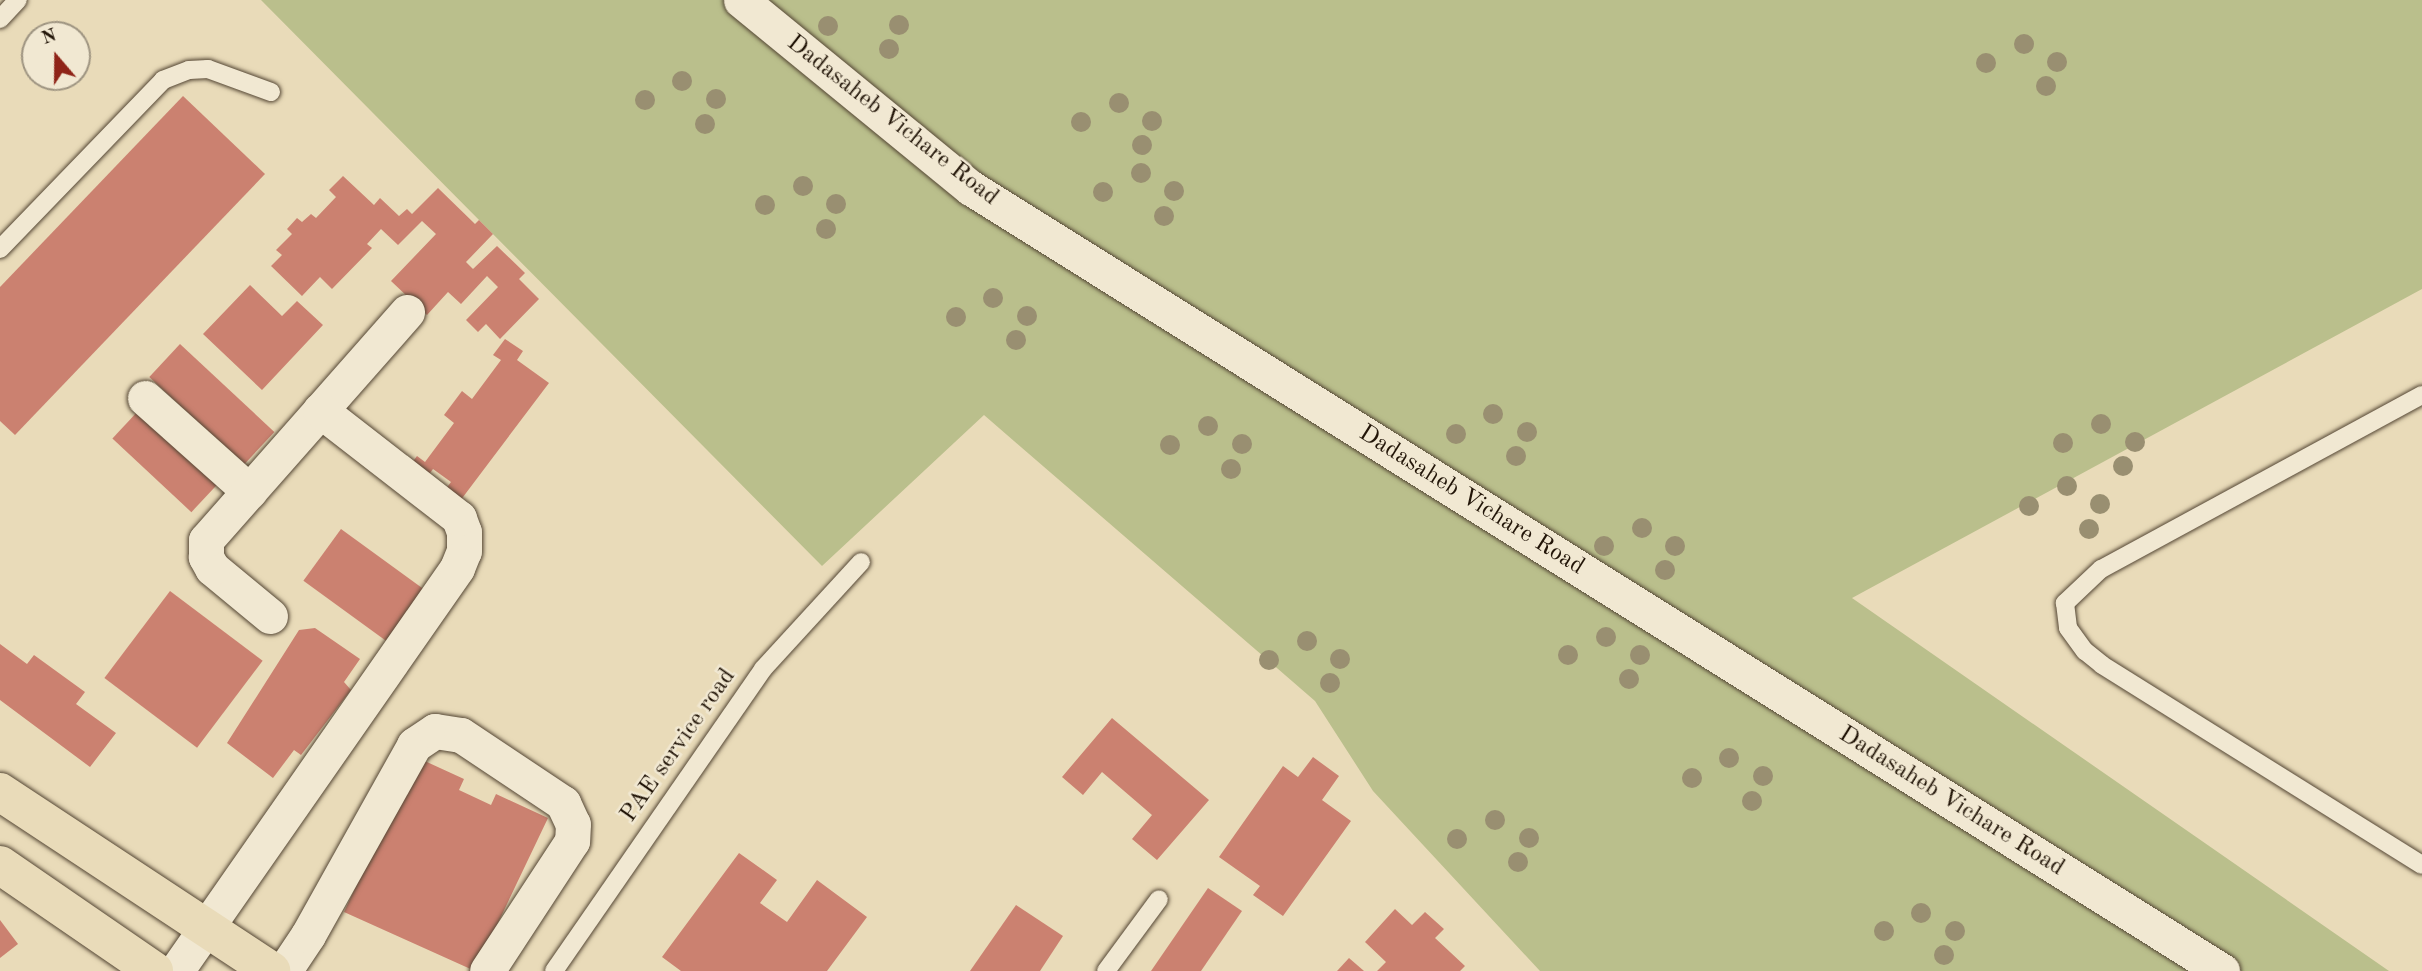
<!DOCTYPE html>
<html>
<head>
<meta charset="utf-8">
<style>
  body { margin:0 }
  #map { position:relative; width:2422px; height:971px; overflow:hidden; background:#e9dbb9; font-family:"Old Standard TT",serif }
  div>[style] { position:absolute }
  .green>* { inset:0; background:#babf8c }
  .building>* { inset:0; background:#cb8170; transform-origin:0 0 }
  .roads { filter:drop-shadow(0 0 2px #544634) drop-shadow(0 0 2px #544634) }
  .lane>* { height:18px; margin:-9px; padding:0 9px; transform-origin:9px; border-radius:9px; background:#f1e8d2 }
  .street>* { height:35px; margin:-17.5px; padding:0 17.5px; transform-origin:17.5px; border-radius:17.5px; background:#f1e8d2 }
  .primary>* { height:38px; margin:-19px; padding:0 19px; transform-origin:19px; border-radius:19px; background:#e9dbb9 }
  .trees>* { width:20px; height:20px; margin:-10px; border-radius:50%; background:#998f71 }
  span { translate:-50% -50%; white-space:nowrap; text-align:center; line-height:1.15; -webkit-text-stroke:5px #f1e8d2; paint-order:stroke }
  .street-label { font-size:24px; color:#221508 }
  .north { position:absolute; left:21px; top:21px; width:70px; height:70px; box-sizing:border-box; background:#f1e8d2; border:2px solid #9e9481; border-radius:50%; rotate:340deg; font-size:19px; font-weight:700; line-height:28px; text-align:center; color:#221508 }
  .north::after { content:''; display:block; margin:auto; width:24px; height:32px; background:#8f2418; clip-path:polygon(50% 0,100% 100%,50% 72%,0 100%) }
</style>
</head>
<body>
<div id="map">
  <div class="green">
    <i style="clip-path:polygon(261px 0,2422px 0,2422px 289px,1852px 598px,2389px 971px,1540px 971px,1373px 791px,1315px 701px,984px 415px,822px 566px)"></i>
  </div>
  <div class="building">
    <i style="clip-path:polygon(183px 96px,265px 174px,15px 435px,0 421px,0 287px)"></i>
    <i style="clip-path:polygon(343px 176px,374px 205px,380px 198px,399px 216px,407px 209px,412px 214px,438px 188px,475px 224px,479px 220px,493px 234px,466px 262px,473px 269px,497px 246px,525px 273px,519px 279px,539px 299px,500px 339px,486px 324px,478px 332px,466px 320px,498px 287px,487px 276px,461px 304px,448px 292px,427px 315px,391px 281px,436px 234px,422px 221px,398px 245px,381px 229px,367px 244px,372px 248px,332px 289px,320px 277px,302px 296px,271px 266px,282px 255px,276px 250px,292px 234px,287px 229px,297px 218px,302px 222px,311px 214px,316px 218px,336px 197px,329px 190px)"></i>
    <i style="clip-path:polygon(250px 285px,282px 316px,297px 301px,323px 325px,262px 390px,203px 334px)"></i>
    <i style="clip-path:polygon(505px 339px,523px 351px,517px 360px,549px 383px,460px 501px,445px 490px,451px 482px,433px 469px,425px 480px,408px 468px,417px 456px,425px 462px,454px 423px,444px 415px,462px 391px,472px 399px,501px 360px,493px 355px)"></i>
    <i style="left:180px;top:344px;width:129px;height:45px;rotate:43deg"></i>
    <i style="left:139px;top:410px;width:108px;height:39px;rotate:43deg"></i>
    <i style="left:341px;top:529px;width:102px;height:64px;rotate:36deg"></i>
    <i style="left:170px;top:591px;width:116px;height:109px;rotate:37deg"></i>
    <i style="clip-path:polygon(315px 628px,360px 659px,344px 682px,351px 690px,301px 755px,294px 750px,273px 778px,227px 743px,299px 630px)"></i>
    <i style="clip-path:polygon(0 644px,27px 664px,34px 655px,85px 692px,76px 704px,116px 733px,90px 767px,0 700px)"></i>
    <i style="clip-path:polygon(1112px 718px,1209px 800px,1157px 860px,1132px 839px,1152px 815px,1102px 772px,1083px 795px,1062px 777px)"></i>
    <i style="clip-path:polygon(416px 757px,464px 779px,459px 790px,491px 805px,496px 794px,548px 818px,475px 971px,344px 912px)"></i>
    <i style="clip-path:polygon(1313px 757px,1339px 776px,1322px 800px,1351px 821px,1283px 916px,1253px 895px,1260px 886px,1219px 857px,1283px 766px,1298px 777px)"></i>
    <i style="clip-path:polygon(739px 853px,777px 880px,760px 903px,787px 922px,817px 880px,867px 917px,827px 971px,681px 971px,662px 957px)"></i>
    <i style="clip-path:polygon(1208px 888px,1242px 911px,1201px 971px,1151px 971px)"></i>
    <i style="clip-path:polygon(1016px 905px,1063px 936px,1040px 971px,970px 971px)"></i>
    <i style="clip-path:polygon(1395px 909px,1412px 925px,1425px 912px,1444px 929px,1435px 938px,1465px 966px,1460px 971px,1377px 971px,1386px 962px,1365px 942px)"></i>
    <i style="clip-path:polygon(0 920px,18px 944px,0 958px)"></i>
    <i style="clip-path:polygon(1349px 958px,1364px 971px,1337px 971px)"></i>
  </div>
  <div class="roads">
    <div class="lane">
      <i style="left:0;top:19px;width:26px;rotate:-47deg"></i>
      <i style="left:0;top:249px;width:235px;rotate:-46deg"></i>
      <i style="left:163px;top:80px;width:28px;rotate:-21deg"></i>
      <i style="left:189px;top:70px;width:19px;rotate:-3deg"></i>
      <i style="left:208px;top:69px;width:67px;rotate:20.1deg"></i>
      <i style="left:2422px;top:395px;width:365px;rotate:151.5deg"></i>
      <i style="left:2101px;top:569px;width:50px;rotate:136.6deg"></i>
      <i style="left:2065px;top:603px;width:25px;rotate:83deg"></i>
      <i style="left:2068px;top:628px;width:29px;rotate:54deg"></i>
      <i style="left:2085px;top:651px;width:22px;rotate:39deg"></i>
      <i style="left:2102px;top:665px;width:377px;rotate:32deg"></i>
      <i style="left:554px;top:971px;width:367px;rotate:-55.3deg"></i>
      <i style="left:763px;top:669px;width:145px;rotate:-47.5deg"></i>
      <i style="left:1106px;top:971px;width:89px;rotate:-53.6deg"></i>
    </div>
    <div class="street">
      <i style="left:741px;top:0;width:297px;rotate:39.3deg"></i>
      <i style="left:971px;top:188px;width:1476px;rotate:32.04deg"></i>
      <i style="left:145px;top:398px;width:140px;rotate:41.8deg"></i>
      <i style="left:270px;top:616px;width:75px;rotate:-140.4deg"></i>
      <i style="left:212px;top:568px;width:13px;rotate:-119deg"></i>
      <i style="left:206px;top:557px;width:17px;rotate:-90deg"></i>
      <i style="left:206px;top:540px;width:304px;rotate:-48.6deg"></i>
      <i style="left:176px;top:971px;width:491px;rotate:-55.1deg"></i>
      <i style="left:457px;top:568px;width:18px;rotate:-68deg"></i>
      <i style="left:464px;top:551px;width:19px;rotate:-90deg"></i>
      <i style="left:464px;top:532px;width:15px;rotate:-110deg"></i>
      <i style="left:459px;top:518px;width:176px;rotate:-142.2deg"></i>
      <i style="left:284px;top:971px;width:43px;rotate:-56.3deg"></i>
      <i style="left:308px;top:935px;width:218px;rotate:-60.8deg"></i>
      <i style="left:414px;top:745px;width:25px;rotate:-34deg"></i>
      <i style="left:435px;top:731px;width:26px;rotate:9deg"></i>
      <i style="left:461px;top:735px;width:123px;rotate:33.7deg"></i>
      <i style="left:563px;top:803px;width:23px;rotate:65deg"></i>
      <i style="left:573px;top:824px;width:17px;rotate:93deg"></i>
      <i style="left:572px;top:841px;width:155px;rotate:123.2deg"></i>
    </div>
    <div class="primary">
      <i style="left:0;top:792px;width:325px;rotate:33.4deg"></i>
      <i style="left:0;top:865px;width:187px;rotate:34.5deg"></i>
    </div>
  </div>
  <div class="trees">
    <i style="left:899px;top:25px"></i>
    <i style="left:828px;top:26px"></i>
    <i style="left:2024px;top:44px"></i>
    <i style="left:889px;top:49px"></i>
    <i style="left:2057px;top:62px"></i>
    <i style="left:1986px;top:63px"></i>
    <i style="left:682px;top:81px"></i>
    <i style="left:2046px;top:86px"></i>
    <i style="left:716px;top:99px"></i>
    <i style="left:645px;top:100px"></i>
    <i style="left:1119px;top:103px"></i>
    <i style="left:1152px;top:121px"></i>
    <i style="left:1081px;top:122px"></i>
    <i style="left:705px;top:124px"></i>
    <i style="left:1142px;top:145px"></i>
    <i style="left:1141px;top:173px"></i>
    <i style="left:803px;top:186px"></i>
    <i style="left:1174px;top:191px"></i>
    <i style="left:1103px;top:192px"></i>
    <i style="left:836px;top:204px"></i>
    <i style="left:765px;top:205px"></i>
    <i style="left:1164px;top:216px"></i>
    <i style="left:826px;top:229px"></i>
    <i style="left:993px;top:298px"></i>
    <i style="left:1027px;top:316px"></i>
    <i style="left:956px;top:317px"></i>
    <i style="left:1016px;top:340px"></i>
    <i style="left:1493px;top:414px"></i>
    <i style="left:2101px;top:424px"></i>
    <i style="left:1208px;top:426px"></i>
    <i style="left:1527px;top:432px"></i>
    <i style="left:1456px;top:434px"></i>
    <i style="left:2135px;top:442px"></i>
    <i style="left:2063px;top:443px"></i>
    <i style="left:1242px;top:444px"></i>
    <i style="left:1170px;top:445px"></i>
    <i style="left:1516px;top:456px"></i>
    <i style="left:2123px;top:466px"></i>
    <i style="left:1231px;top:469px"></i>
    <i style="left:2067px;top:486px"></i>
    <i style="left:2100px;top:504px"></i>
    <i style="left:2029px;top:506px"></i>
    <i style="left:1642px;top:528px"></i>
    <i style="left:2089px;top:529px"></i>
    <i style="left:1604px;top:546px"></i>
    <i style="left:1675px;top:546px"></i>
    <i style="left:1665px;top:570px"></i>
    <i style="left:1606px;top:637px"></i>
    <i style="left:1307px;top:641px"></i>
    <i style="left:1568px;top:655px"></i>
    <i style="left:1640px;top:655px"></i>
    <i style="left:1340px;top:659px"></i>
    <i style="left:1269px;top:660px"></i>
    <i style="left:1629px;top:679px"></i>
    <i style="left:1330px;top:683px"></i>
    <i style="left:1729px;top:758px"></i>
    <i style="left:1763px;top:776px"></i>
    <i style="left:1692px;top:778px"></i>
    <i style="left:1752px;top:801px"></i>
    <i style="left:1495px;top:820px"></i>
    <i style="left:1529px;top:838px"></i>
    <i style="left:1457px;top:839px"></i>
    <i style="left:1518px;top:862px"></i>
    <i style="left:1921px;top:913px"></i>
    <i style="left:1884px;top:931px"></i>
    <i style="left:1955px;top:931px"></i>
    <i style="left:1944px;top:955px"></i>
  </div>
  <div class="street-label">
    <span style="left:892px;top:121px;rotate:38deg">Dadasaheb Vichare Road</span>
    <span style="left:1471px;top:501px;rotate:32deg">Dadasaheb Vichare Road</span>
    <span style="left:679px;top:746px;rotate:-55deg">PAE service road</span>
    <span style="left:1951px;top:802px;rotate:32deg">Dadasaheb Vichare Road</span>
  </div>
  <div class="north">N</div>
</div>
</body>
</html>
